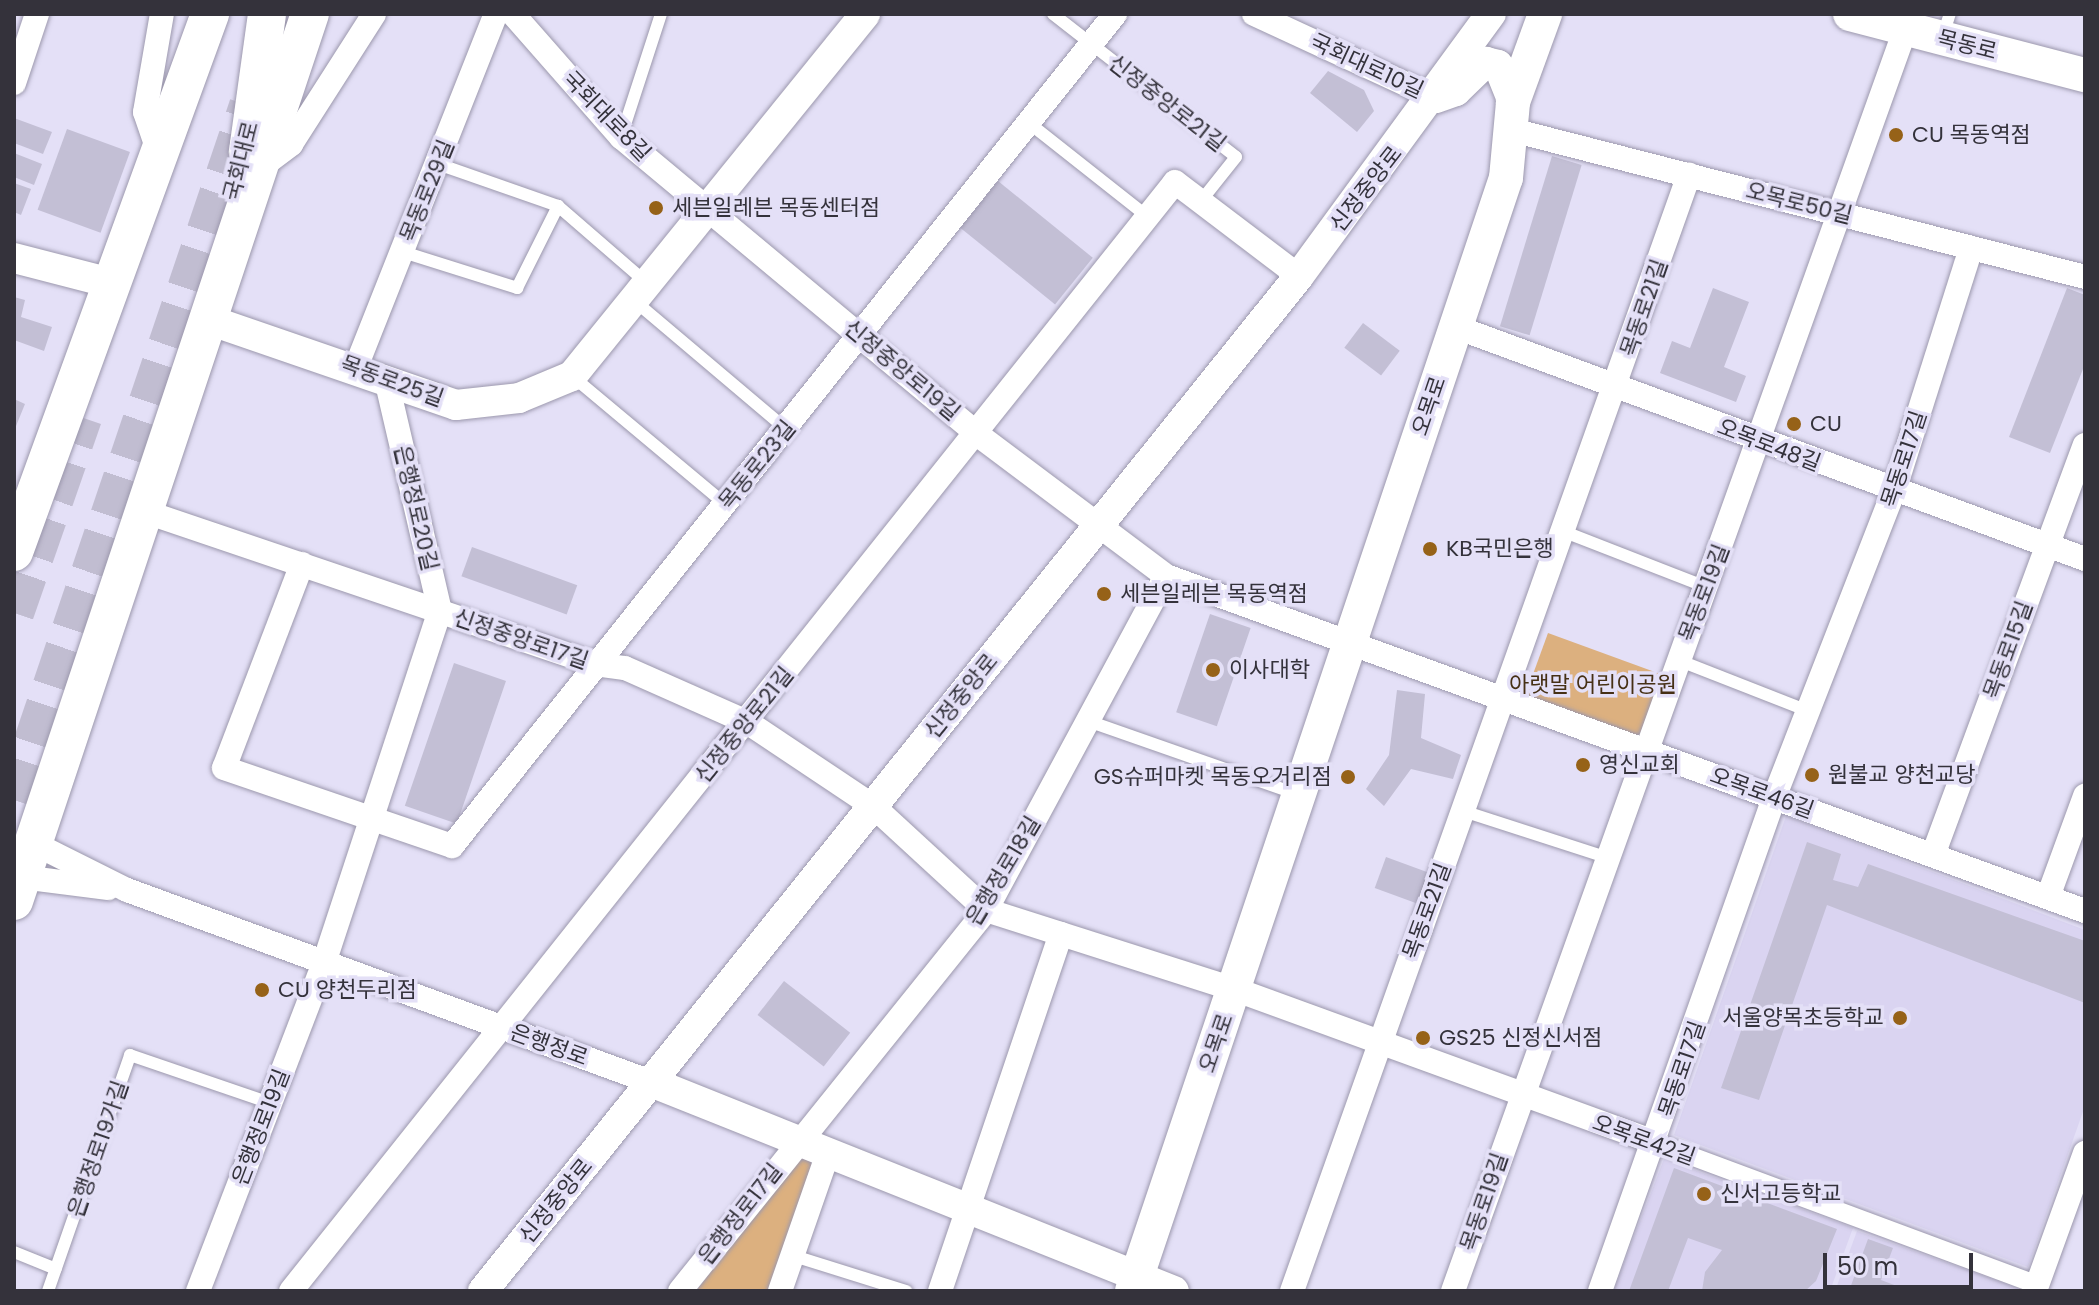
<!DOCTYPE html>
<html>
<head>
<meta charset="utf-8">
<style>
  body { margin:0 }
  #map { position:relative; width:2099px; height:1305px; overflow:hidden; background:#e4e0f7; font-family:Poppins,"Noto Sans KR",sans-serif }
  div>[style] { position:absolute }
  .built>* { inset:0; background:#dad4f1 }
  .green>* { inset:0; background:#dcb07f; transform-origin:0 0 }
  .building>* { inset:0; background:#c3bfd5; transform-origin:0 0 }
  .trunk-tunnel>* { height:40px; margin-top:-20px; transform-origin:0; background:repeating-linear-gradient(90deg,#c1bdd1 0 40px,transparent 0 60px) }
  .roads { filter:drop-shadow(0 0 2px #9c98ad) drop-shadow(0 0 2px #9c98ad) }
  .service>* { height:12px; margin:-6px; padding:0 6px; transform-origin:6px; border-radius:6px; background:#fff }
  .pedestrian>* { height:18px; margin:-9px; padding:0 9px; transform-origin:9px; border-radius:9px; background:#fff }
  .minor>* { height:24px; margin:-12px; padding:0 12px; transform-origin:12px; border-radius:12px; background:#fff }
  .tertiary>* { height:30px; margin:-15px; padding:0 15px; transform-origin:15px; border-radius:15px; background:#fff }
  .secondary>* { height:34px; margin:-17px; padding:0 17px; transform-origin:17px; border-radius:17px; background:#fff }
  .primary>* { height:38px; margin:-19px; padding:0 19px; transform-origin:19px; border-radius:19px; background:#fff }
  .dots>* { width:22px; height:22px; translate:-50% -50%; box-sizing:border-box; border:4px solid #e4e0f7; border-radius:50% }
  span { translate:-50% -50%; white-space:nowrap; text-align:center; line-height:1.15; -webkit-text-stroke:7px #e4e0f7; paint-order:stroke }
  .street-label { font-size:22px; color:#34323b }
  .poi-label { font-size:22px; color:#34323b }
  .left { translate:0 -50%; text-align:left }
  .right { translate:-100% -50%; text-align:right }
  .park-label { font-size:22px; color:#463015 }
  .frame { position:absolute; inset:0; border:16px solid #34323b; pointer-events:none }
  .scale { position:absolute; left:1823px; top:1253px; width:150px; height:36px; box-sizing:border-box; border:4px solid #34323b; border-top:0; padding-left:10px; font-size:24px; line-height:28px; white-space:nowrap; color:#34323b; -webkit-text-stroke:6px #e4e0f7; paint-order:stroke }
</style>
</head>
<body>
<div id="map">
  <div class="built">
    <i style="clip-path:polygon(1786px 816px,2085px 930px,2085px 1106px,2028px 1267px,1674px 1135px)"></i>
    <i style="clip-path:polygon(1664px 1159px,1853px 1228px,1830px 1291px,1613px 1291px)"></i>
    <i style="clip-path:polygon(1857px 1231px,2018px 1288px,2017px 1291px,1835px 1291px)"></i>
  </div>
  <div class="green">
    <i style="left:1548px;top:633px;width:121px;height:66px;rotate:20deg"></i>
    <i style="clip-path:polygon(799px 1157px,812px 1162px,772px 1291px,696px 1291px)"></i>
  </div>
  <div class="building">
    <i style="clip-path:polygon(1328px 71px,1364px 90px,1374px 111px,1357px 132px,1310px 93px)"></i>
    <i style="clip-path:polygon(14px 118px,52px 132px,43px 154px,14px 143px)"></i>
    <i style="left:67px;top:129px;width:67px;height:86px;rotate:20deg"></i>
    <i style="clip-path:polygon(14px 153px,42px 164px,34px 185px,14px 177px)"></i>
    <i style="left:1552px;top:156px;width:31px;height:178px;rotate:17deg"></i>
    <i style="left:998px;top:181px;width:122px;height:60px;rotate:39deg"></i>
    <i style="clip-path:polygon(14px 183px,31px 189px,21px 215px,14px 212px)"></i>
    <i style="clip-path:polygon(1713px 288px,1749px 302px,1724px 367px,1746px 376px,1736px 402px,1660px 373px,1672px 341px,1690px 348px)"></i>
    <i style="clip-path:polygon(2067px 288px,2085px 295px,2085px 364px,2050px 453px,2009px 437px)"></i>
    <i style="clip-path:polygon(14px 297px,25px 300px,21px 317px,52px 327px,44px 351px,14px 340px)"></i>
    <i style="left:1363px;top:323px;width:46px;height:31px;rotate:37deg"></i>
    <i style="clip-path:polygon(14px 399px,25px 404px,14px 431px)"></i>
    <i style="left:472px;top:547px;width:112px;height:31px;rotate:20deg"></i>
    <i style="left:1210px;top:614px;width:43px;height:104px;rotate:19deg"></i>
    <i style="left:454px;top:663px;width:55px;height:151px;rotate:19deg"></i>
    <i style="clip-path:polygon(1397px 690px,1425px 694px,1421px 738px,1461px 755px,1453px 779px,1411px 769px,1384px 806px,1366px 789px,1389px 755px)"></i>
    <i style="clip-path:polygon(1807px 842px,1841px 854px,1833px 880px,1858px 887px,1868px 864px,2085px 941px,2085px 1003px,1827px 905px,1759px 1100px,1721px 1088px)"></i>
    <i style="left:1386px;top:857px;width:45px;height:33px;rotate:20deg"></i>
    <i style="left:784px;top:981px;width:84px;height:43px;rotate:38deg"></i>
    <i style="clip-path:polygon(1674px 1168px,1837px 1229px,1816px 1281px,1805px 1291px,1702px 1291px,1705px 1272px,1722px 1250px,1688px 1238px,1668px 1291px,1629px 1291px)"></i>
    <i style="clip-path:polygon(1868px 1239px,1893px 1248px,1881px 1280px,1910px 1291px,1849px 1291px)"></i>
  </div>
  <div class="trunk-tunnel">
    <i style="left:14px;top:613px;width:207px;rotate:-70.8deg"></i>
    <i style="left:14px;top:800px;width:733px;rotate:-71.29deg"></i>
  </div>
  <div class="roads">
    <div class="service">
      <i style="left:1053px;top:14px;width:232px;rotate:38deg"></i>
      <i style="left:1236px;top:157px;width:56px;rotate:128.5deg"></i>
      <i style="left:1942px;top:38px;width:25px;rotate:-72deg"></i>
      <i style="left:1029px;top:123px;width:152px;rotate:38.3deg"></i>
      <i style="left:621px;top:137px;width:129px;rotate:-72deg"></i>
      <i style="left:438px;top:164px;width:127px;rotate:19.3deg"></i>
      <i style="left:558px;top:206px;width:118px;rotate:40.9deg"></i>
      <i style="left:403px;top:252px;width:120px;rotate:17.5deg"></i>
      <i style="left:517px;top:288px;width:92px;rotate:-63.4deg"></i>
      <i style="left:637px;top:303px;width:195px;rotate:40.2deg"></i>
      <i style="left:572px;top:376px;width:199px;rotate:39.9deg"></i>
      <i style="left:1565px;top:532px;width:151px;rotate:21.3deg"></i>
      <i style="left:1678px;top:660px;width:140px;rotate:21.4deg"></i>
      <i style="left:1088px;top:721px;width:220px;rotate:19.3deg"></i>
      <i style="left:1463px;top:811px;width:149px;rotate:17.9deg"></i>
      <i style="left:14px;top:1252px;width:45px;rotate:22deg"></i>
      <i style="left:791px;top:1255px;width:121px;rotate:17.4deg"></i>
      <i style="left:48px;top:1291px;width:250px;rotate:-70.8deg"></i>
      <i style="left:130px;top:1055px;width:148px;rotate:18.9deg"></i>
    </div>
    <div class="pedestrian">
      <i style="left:1656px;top:1143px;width:408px;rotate:20.4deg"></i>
    </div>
    <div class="minor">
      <i style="left:513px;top:14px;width:164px;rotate:48.7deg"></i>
      <i style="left:621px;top:137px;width:464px;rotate:39.8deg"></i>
      <i style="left:977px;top:434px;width:236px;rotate:36.9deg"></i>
      <i style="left:1166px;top:576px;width:978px;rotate:20.03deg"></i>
      <i style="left:1254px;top:14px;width:200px;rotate:24.8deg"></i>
      <i style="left:14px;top:83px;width:73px;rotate:-71.6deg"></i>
      <i style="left:1512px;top:130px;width:592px;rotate:14.39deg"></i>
      <i style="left:159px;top:153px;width:43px;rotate:-108.9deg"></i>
      <i style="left:145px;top:112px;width:99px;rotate:-80.2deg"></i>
      <i style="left:261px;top:167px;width:38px;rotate:-37deg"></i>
      <i style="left:291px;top:144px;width:154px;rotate:-57.4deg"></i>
      <i style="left:1456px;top:327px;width:670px;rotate:20.25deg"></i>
      <i style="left:356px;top:367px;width:380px;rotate:-68.4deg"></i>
      <i style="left:149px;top:513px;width:471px;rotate:18.7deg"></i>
      <i style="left:595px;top:664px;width:30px;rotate:8deg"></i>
      <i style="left:625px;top:668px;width:133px;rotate:23.9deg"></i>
      <i style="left:747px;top:722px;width:151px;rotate:33.7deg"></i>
      <i style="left:873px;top:806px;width:154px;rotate:42.6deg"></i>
      <i style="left:986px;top:910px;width:260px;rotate:17.7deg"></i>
      <i style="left:1234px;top:989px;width:449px;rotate:20deg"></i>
      <i style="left:302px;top:564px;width:218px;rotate:110.9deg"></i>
      <i style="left:224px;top:768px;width:241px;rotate:18.9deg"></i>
      <i style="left:452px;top:846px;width:1064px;rotate:-51.45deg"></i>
      <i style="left:33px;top:843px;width:105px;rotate:26.6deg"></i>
      <i style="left:127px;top:890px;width:558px;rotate:20.12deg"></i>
      <i style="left:1933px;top:855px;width:437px;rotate:-69.7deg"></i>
      <i style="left:22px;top:877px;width:87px;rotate:7.3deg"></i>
      <i style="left:2048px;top:897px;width:108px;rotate:-69.9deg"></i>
      <i style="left:198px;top:1291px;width:351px;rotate:-69deg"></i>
      <i style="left:324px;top:963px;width:371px;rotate:-71.8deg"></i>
      <i style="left:440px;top:611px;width:238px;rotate:-103.1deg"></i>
      <i style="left:291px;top:1291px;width:1418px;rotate:-51.44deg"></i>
      <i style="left:1175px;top:182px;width:156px;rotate:37.2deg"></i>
      <i style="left:680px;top:1291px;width:489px;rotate:-51.2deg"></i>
      <i style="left:986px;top:910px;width:379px;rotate:-61.7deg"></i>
      <i style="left:780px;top:1291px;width:146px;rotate:-70.8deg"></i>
      <i style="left:940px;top:1291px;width:377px;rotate:-71.3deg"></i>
      <i style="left:1292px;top:1291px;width:1185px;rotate:-70.42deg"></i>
      <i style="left:1453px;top:1291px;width:1340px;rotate:-70.28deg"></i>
      <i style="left:1600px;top:1291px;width:523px;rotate:-70.56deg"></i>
      <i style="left:1774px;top:798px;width:330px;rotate:-68.7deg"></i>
      <i style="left:1894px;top:491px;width:255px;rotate:-72.4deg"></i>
      <i style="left:2035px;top:1291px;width:147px;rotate:-70.1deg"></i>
    </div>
    <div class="tertiary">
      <i style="left:1436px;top:98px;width:21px;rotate:-19deg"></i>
      <i style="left:1456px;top:91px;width:42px;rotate:-44deg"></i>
      <i style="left:1486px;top:62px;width:12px;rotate:14deg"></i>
      <i style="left:1498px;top:65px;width:40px;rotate:68deg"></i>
      <i style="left:14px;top:258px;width:100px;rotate:14.5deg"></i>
      <i style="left:212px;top:321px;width:258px;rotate:19deg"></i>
      <i style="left:456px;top:405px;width:63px;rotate:-6.3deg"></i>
      <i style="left:519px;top:398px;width:57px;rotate:-22.5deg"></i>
      <i style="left:572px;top:376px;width:466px;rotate:-51deg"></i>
      <i style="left:651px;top:1082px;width:563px;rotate:21.78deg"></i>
      <i style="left:483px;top:1291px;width:1302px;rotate:-51.2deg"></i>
      <i style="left:1299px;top:276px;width:325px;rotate:-53.8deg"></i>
    </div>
    <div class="secondary">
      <i style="left:1850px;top:14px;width:243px;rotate:14.6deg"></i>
      <i style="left:1132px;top:1291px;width:1174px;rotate:-71.43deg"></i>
      <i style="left:1506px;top:178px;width:76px;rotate:-84.7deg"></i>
      <i style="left:1513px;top:102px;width:94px;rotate:-70deg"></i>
    </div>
    <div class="primary">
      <i style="left:248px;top:151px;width:138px;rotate:-82.1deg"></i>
      <i style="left:14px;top:552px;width:573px;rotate:-69.98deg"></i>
      <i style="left:14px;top:901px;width:935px;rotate:-71.55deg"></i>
    </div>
  </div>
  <div class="dots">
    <i style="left:1896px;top:135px;background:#966218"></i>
    <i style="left:656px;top:208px;background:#966218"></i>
    <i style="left:1794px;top:424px;background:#966218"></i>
    <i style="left:1430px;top:549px;background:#966218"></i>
    <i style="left:1104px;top:594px;background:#966218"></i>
    <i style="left:1213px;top:670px;background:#966218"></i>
    <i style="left:1583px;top:765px;background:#966218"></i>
    <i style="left:1812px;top:775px;background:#966218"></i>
    <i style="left:1348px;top:777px;background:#966218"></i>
    <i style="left:262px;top:990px;background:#966218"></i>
    <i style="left:1900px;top:1018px;background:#966218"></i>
    <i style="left:1423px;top:1038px;background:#966218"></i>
    <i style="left:1704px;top:1194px;background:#966218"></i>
  </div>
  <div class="street-label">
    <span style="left:1967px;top:45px;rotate:14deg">목동로</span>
    <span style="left:1367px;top:66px;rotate:25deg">국회대로10길</span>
    <span style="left:1167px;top:103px;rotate:38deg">신정중앙로21길</span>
    <span style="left:607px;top:116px;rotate:46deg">국회대로8길</span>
    <span style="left:241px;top:161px;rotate:-76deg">국회대로</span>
    <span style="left:1366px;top:189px;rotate:-52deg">신정중앙로</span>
    <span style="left:427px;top:191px;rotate:-68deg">목동로29길</span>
    <span style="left:1799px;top:203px;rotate:14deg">오목로50길</span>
    <span style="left:1644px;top:308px;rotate:-71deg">목동로21길</span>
    <span style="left:902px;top:370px;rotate:40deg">신정중앙로19길</span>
    <span style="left:392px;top:381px;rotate:20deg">목동로25길</span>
    <span style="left:1429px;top:406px;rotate:-71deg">오목로</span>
    <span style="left:1769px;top:445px;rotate:21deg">오목로48길</span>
    <span style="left:1904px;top:459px;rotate:-72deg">목동로17길</span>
    <span style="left:757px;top:465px;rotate:-51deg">목동로23길</span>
    <span style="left:416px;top:508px;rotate:77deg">은행정로20길</span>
    <span style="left:1704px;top:593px;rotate:-69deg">목동로19길</span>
    <span style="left:521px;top:639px;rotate:19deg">신정중앙로17길</span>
    <span style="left:2008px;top:650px;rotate:-70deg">목동로15길</span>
    <span style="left:961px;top:696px;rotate:-51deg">신정중앙로</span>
    <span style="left:744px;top:725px;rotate:-51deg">신정중앙로21길</span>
    <span style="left:1762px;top:793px;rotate:20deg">오목로46길</span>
    <span style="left:1003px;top:871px;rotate:-59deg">은행정로18길</span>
    <span style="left:1427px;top:911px;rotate:-70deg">목동로21길</span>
    <span style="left:1216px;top:1043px;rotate:-71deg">오목로</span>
    <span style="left:549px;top:1045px;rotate:20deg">은행정로</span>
    <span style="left:1682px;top:1069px;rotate:-71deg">목동로17길</span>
    <span style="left:261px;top:1127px;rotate:-69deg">은행정로19길</span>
    <span style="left:1644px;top:1140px;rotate:20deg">오목로42길</span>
    <span style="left:98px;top:1149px;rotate:-71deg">은행정로19가길</span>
    <span style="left:556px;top:1201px;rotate:-51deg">신정중앙로</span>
    <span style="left:1484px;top:1202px;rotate:-71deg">목동로19길</span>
    <span style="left:740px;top:1214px;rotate:-52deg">은행정로17길</span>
  </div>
  <div class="poi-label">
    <span class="left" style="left:1912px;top:135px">CU 목동역점</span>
    <span class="left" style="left:672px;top:208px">세븐일레븐 목동센터점</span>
    <span class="left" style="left:1810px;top:424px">CU</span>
    <span class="left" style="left:1446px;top:549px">KB국민은행</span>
    <span class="left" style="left:1120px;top:594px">세븐일레븐 목동역점</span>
    <span class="left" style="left:1229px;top:670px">이사대학</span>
    <span class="left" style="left:1599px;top:765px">영신교회</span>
    <span class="left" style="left:1828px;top:775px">원불교 양천교당</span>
    <span class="right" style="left:1332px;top:777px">GS슈퍼마켓 목동오거리점</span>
    <span class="left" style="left:278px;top:990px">CU 양천두리점</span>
    <span class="right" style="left:1884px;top:1018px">서울양목초등학교</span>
    <span class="left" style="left:1439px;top:1038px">GS25 신정신서점</span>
    <span class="left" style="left:1720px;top:1194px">신서고등학교</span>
  </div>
  <div class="park-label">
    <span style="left:1593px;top:685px">아랫말 어린이공원</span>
  </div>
  <div class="frame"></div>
  <div class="scale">50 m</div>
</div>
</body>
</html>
